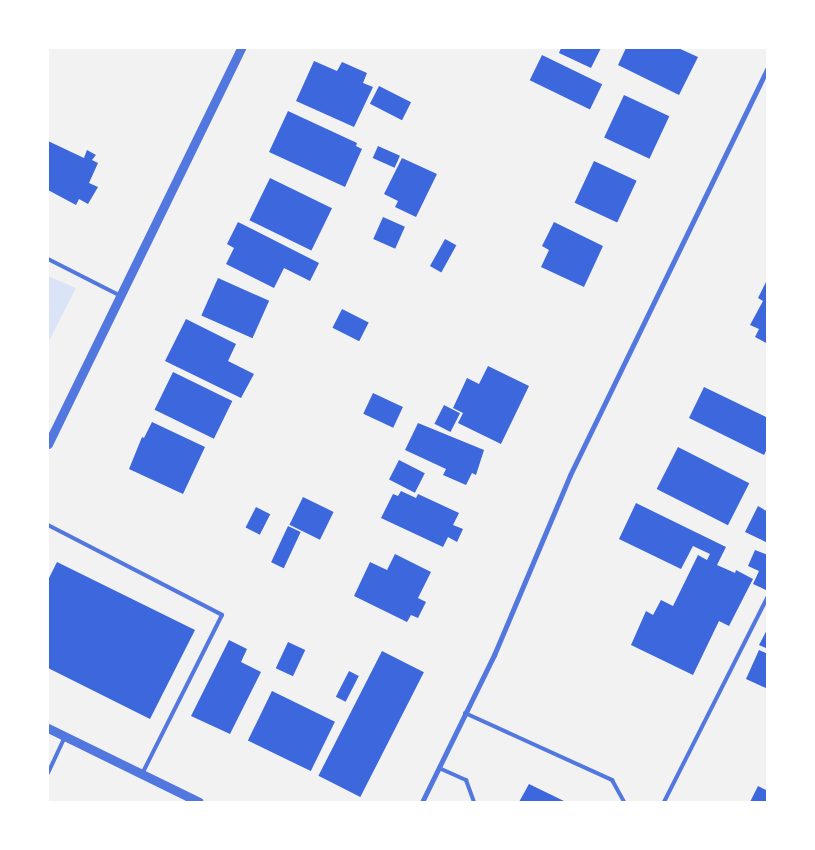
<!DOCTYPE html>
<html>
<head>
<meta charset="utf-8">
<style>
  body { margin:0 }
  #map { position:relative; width:815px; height:850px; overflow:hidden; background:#f2f2f2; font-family:Bitter,serif }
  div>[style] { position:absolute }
  .green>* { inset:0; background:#dbe4f7 }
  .building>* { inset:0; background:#3d67dc; transform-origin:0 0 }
  .service>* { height:4px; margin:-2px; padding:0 2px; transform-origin:2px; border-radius:2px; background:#5277de }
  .minor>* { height:5px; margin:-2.5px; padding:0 2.5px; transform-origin:2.5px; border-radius:2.5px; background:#5277de }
  .tertiary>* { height:9px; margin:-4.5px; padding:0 4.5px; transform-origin:4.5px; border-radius:4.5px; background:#5277de }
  span { translate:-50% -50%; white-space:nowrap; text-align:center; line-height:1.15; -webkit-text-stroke:4.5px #fff; paint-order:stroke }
  .frame { position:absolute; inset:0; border:49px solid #fff; pointer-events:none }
</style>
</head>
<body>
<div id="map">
  <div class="green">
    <i style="clip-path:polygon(48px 276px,76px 288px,48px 343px)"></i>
  </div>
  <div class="building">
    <i style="clip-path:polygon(561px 48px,601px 48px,591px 68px,559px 53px)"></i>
    <i style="clip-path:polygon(626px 48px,678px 48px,698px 57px,679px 95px,618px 65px)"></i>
    <i style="left:542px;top:55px;width:67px;height:28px;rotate:26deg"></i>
    <i style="clip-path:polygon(314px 61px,337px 71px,342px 62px,367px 73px,363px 83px,373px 87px,354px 127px,296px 101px)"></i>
    <i style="left:379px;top:86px;width:36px;height:20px;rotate:27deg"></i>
    <i style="left:624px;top:95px;width:50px;height:47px;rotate:25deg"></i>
    <i style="clip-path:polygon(288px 111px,357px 143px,356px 146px,362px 149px,345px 187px,269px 152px)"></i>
    <i style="clip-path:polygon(48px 141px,84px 158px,87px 150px,96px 155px,92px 160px,98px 163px,89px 183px,98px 187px,88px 204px,79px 199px,76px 205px,48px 190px)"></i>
    <i style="left:378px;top:146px;width:24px;height:13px;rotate:24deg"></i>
    <i style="clip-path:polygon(402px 158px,437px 174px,416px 217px,395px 207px,398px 201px,384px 194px)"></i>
    <i style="left:594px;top:161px;width:47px;height:46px;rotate:25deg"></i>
    <i style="left:270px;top:178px;width:69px;height:47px;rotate:26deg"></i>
    <i style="left:383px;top:217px;width:24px;height:24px;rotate:24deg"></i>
    <i style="clip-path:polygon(238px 222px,319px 263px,310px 281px,284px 268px,274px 288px,226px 264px,234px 248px,227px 244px)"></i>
    <i style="clip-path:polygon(554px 222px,603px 246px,584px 287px,541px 267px,549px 250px,542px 246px)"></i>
    <i style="left:445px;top:239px;width:13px;height:31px;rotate:29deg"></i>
    <i style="left:218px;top:278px;width:56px;height:41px;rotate:24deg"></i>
    <i style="clip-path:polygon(766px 282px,768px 283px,768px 344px,755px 337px,759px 329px,750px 325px,763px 301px,758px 298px)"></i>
    <i style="left:342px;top:309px;width:30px;height:21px;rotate:27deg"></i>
    <i style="clip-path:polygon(186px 319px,236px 344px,228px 361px,254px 374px,241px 398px,165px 361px)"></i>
    <i style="clip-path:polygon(488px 366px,529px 386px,501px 444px,458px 423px,463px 413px,453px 408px,467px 378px,479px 384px)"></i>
    <i style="left:173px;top:372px;width:66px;height:42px;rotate:26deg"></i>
    <i style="clip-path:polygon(704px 387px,768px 418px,768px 447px,764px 455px,689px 418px)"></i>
    <i style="left:373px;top:393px;width:33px;height:23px;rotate:25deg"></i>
    <i style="left:444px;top:405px;width:18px;height:21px;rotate:27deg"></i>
    <i style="clip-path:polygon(152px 422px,205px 447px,183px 494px,129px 469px,142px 437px,144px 438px)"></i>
    <i style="clip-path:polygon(418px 423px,484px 450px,476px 475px,472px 473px,466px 485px,443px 475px,446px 469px,405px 450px)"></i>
    <i style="left:678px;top:447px;width:80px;height:47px;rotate:27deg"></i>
    <i style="left:399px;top:460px;width:29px;height:22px;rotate:27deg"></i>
    <i style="clip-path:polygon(401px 491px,416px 498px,418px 494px,459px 513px,453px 525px,463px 529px,457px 542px,448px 537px,443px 547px,381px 518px,393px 494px,398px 496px)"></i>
    <i style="left:303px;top:497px;width:34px;height:31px;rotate:26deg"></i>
    <i style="clip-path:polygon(636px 503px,726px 547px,717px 565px,735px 573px,736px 570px,753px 579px,729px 626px,719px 621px,693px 675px,631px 645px,646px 611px,653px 615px,661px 600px,673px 606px,698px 555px,707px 560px,710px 554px,693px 546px,681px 569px,619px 539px)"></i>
    <i style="clip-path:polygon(758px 506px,768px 512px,768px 543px,745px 532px)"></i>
    <i style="left:256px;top:507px;width:16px;height:23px;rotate:27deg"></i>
    <i style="left:288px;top:526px;width:14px;height:40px;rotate:25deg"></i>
    <i style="clip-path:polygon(755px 550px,768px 555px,766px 590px,753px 584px,759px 571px,748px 566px)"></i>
    <i style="clip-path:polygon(395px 554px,431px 572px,418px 598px,426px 602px,418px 618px,411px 615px,407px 622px,354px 596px,370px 562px,387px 570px)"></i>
    <i style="clip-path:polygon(57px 562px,195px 630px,150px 719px,48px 668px,48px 580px)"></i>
    <i style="clip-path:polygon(768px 628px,768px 649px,759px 645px)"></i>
    <i style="clip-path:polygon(229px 640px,247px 649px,241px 662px,261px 672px,230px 734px,191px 716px)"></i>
    <i style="left:288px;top:642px;width:19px;height:29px;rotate:25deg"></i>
    <i style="clip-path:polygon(759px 650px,768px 654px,768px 689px,746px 679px)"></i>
    <i style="left:382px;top:651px;width:47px;height:140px;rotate:27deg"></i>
    <i style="left:349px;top:671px;width:11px;height:29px;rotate:27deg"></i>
    <i style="left:272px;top:691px;width:70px;height:55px;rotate:26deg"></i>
    <i style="clip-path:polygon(529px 784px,566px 802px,519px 802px)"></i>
    <i style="clip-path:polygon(758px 786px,768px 791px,768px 802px,750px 802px)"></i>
  </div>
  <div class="service">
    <i style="left:48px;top:259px;width:80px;rotate:26.9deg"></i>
    <i style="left:48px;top:525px;width:196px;rotate:27.3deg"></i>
    <i style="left:222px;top:615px;width:178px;rotate:116.7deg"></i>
    <i style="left:465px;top:713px;width:162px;rotate:24.5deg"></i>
    <i style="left:612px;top:780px;width:25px;rotate:61deg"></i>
    <i style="left:439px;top:768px;width:30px;rotate:24deg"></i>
    <i style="left:466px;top:780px;width:23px;rotate:70deg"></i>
    <i style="left:48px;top:773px;width:40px;rotate:-65deg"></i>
    <i style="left:664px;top:802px;width:231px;rotate:-63.2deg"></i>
  </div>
  <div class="minor">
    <i style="left:422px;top:802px;width:164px;rotate:-63.9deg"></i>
    <i style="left:494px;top:655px;width:195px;rotate:-67.1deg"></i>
    <i style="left:570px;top:475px;width:453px;rotate:-64.1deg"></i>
  </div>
  <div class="tertiary">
    <i style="left:48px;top:444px;width:441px;rotate:-64deg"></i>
    <i style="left:48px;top:728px;width:168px;rotate:26.1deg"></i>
  </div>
  <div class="frame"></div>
</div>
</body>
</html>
